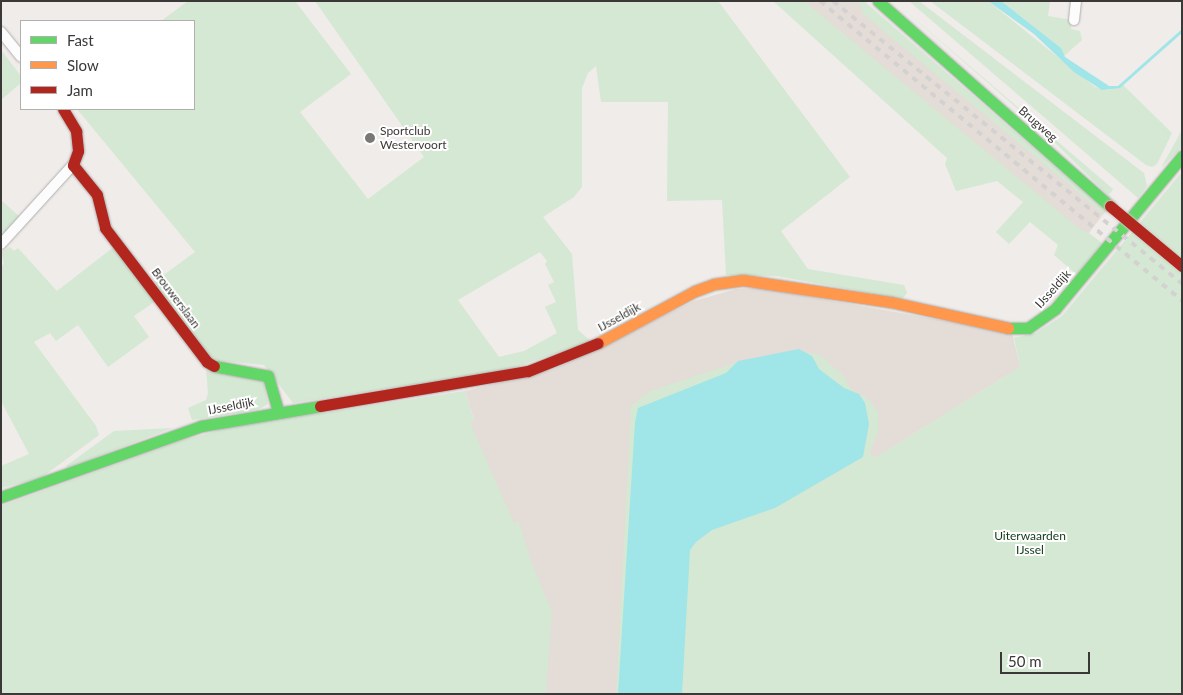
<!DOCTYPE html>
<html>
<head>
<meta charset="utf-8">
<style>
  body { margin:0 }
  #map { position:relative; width:1183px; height:695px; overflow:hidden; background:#efecea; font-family:Lato,sans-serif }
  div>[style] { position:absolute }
  .built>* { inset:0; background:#e4dcd7 }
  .green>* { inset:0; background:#d4e8d3 }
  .water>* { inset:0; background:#a0e5e7 }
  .roads { filter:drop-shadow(0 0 1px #b0adac) drop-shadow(0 0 1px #b0adac) }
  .street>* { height:10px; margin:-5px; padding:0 5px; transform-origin:5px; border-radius:5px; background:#fdfcfc }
  .fast>* { height:11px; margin:-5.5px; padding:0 5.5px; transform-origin:5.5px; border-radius:5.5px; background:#63d668 }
  .slow>* { height:11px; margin:-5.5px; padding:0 5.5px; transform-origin:5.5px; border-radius:5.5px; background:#ff974d }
  .jam>* { height:11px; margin:-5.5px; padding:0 5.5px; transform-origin:5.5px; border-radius:5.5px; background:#b3261e }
  .rail>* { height:4px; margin-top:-2px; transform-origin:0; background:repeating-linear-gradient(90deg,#d3d2d1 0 6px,transparent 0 12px) }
  .bridges { filter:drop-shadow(0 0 1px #cbc9c8) drop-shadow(0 0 1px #cbc9c8) }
  .jam-bridge>* { height:11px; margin:-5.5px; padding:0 5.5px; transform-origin:5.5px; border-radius:5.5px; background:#b3261e }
  .dots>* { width:14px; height:14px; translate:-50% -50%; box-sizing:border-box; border:2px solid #fff; border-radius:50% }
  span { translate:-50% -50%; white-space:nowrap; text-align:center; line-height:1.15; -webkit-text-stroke:4px #fff; paint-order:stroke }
  .street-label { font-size:12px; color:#3b3937 }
  .poi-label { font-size:12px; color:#3b3937 }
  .left { translate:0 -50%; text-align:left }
  .park-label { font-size:12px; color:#0f3917 }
  .frame { position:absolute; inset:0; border:2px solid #3b3937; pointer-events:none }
  .legend { position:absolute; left:20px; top:20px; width:175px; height:90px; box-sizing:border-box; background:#fff; border:1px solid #b1b0af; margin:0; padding:6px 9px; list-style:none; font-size:15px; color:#3b3937 }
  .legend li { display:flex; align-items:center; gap:10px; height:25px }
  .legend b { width:25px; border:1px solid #b1b0af }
  .scale { position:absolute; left:1000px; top:652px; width:90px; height:22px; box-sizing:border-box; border:2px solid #3b3937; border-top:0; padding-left:6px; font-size:15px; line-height:18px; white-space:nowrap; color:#3b3937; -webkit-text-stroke:4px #fff; paint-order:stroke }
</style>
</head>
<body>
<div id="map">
  <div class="built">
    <i style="clip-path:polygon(797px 1px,862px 1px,1105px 212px,1089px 233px,1079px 232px)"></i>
    <i style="clip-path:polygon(760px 288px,1012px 333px,1020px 367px,872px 460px,618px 694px,521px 694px,518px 522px,501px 527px,458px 427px,474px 420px,465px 391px,553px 370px,694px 301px,736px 289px)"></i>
  </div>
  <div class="green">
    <i style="clip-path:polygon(evenodd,188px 1px,295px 1px,351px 74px,300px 112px,368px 199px,424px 157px,315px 1px,718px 1px,850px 177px,781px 231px,808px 269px,904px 285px,907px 293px,902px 299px,777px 276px,726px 275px,722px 200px,667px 201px,668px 102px,601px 102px,596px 66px,588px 73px,582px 88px,582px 187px,574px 197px,543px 217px,572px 254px,578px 330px,591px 341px,507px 370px,293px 403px,264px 365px,213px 360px,154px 282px,195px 252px,77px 109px,194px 109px,194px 21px,161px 21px,188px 1px,540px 252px,547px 261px,545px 264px,554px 282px,548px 285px,556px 302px,545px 307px,557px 333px,524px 351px,499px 357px,458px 300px,540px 252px)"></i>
    <i style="clip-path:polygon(773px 1px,804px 1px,1081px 230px,1089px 233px,1102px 243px,1077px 275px,1054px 255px,1058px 245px,1030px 222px,1009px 244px,996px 232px,1023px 202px,997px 181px,956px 191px,945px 164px,947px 158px)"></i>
    <i style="clip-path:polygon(855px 1px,864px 1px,1106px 211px,1104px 214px,862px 13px,863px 8px)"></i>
    <i style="clip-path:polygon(894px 1px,1113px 189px,1110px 194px,1107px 192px,1112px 199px,1041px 129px)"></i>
    <i style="clip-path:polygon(909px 1px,919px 1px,1144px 173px,1147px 186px,1138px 198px)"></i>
    <i style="clip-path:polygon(930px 1px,988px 1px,1095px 87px,1108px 90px,1123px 85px,1172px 133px,1157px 164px,1152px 167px,1146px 165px)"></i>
    <i style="clip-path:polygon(1001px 1px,1050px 1px,1048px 16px,1072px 20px,1071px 29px,1080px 31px,1082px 40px,1064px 56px,1061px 48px)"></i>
    <i style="clip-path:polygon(1px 50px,21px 76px,21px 83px,1px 100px)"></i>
    <i style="clip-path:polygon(1182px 130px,1182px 147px,1162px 167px,1162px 166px)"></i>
    <i style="clip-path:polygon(1182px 172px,1182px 694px,616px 694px,631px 406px,650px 391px,735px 363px,796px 351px,818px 354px,843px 375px,851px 390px,866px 397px,878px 411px,879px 429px,870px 452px,875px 458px,1020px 367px,1014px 338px,1036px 333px,1062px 316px)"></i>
    <i style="clip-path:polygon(1px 200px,21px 218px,1px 239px)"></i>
    <i style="clip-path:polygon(115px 246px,157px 300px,134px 316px,149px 337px,108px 367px,78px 325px,56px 341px,50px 333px,34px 342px,96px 426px,99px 435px,41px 478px,1px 488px,1px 466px,29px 454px,1px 401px,1px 266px,4px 264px,1px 252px,10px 247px,14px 251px,18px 248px,57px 291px)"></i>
    <i style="clip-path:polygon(206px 367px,263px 381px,268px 404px,257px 410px,192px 420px,188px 408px,206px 400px,208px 393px)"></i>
    <i style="clip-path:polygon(465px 391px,474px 421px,470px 423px,514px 523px,519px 522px,532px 564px,552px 612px,546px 694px,1px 694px,1px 506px,181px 441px,227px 428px)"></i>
    <i style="clip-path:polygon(172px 428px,67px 468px,66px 466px,114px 431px)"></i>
  </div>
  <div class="water">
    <i style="clip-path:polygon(988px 1px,1001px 1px,1061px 48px,1065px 57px,1109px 86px,1118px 86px,1182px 29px,1182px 33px,1120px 88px,1102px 90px,1074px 72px,1034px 34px)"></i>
    <i style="clip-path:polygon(799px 349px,812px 356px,819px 369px,844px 388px,859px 394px,865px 403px,869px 424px,863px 457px,775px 508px,712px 530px,696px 542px,690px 550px,682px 694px,618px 694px,635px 423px,638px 408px,726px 373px,738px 361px)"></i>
  </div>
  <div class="roads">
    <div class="street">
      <i style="left:1074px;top:20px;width:19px;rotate:-84deg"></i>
      <i style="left:1px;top:32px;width:32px;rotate:51deg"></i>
      <i style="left:1px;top:244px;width:107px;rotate:-47.7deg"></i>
    </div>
    <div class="fast">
      <i style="left:878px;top:1px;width:310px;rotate:41.5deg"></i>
      <i style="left:1008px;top:328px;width:20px"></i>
      <i style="left:1028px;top:328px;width:33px;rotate:-35deg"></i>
      <i style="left:1055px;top:309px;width:199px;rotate:-50.3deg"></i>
      <i style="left:214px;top:366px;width:55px;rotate:10.5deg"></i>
      <i style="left:268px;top:376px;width:36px;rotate:74deg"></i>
      <i style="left:1px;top:497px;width:212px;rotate:-19.5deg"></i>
      <i style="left:201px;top:426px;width:121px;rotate:-9.5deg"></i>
    </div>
    <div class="slow">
      <i style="left:598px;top:343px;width:110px;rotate:-28.2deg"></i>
      <i style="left:695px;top:291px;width:20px;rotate:-20deg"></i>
      <i style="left:714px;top:284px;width:29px;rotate:-8deg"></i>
      <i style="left:743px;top:280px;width:150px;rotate:8.5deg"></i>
      <i style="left:891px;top:302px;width:120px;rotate:12.5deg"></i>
    </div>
    <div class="jam">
      <i style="left:63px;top:109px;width:26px;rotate:59deg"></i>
      <i style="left:76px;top:131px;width:20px;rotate:84deg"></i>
      <i style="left:78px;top:151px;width:15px;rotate:110deg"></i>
      <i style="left:73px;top:165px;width:38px;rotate:51deg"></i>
      <i style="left:97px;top:195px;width:34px;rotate:76deg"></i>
      <i style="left:105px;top:228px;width:168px;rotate:52.7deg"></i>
      <i style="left:207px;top:362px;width:8px;rotate:30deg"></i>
      <i style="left:320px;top:406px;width:211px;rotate:-9.6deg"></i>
      <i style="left:528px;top:371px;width:75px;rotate:-21.8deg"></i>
    </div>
  </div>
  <div class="rail">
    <i style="left:820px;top:1px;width:470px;rotate:39.6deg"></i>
    <i style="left:833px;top:1px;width:449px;rotate:39deg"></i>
  </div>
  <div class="bridges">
    <div class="jam-bridge">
      <i style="left:1110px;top:206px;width:94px;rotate:39.8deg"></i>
    </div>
  </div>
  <div class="dots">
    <i style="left:370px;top:138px;background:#7a7876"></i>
  </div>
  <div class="street-label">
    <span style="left:1038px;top:124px;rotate:41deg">Brugweg</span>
    <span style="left:1053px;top:289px;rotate:-48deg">IJsseldijk</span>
    <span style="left:176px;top:298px;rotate:53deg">Brouwerslaan</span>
    <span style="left:619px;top:317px;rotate:-29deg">IJsseldijk</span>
    <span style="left:231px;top:406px;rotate:-11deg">IJsseldijk</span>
  </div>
  <div class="poi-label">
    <span class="left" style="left:380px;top:138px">Sportclub<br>Westervoort</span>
  </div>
  <div class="park-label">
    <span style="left:1030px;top:543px">Uiterwaarden<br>IJssel</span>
  </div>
  <div class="frame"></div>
  <ul class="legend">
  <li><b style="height:6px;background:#63d668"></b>Fast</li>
  <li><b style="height:6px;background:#ff974d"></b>Slow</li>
  <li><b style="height:6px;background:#b3261e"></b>Jam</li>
  </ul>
  <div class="scale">50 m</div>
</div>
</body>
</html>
